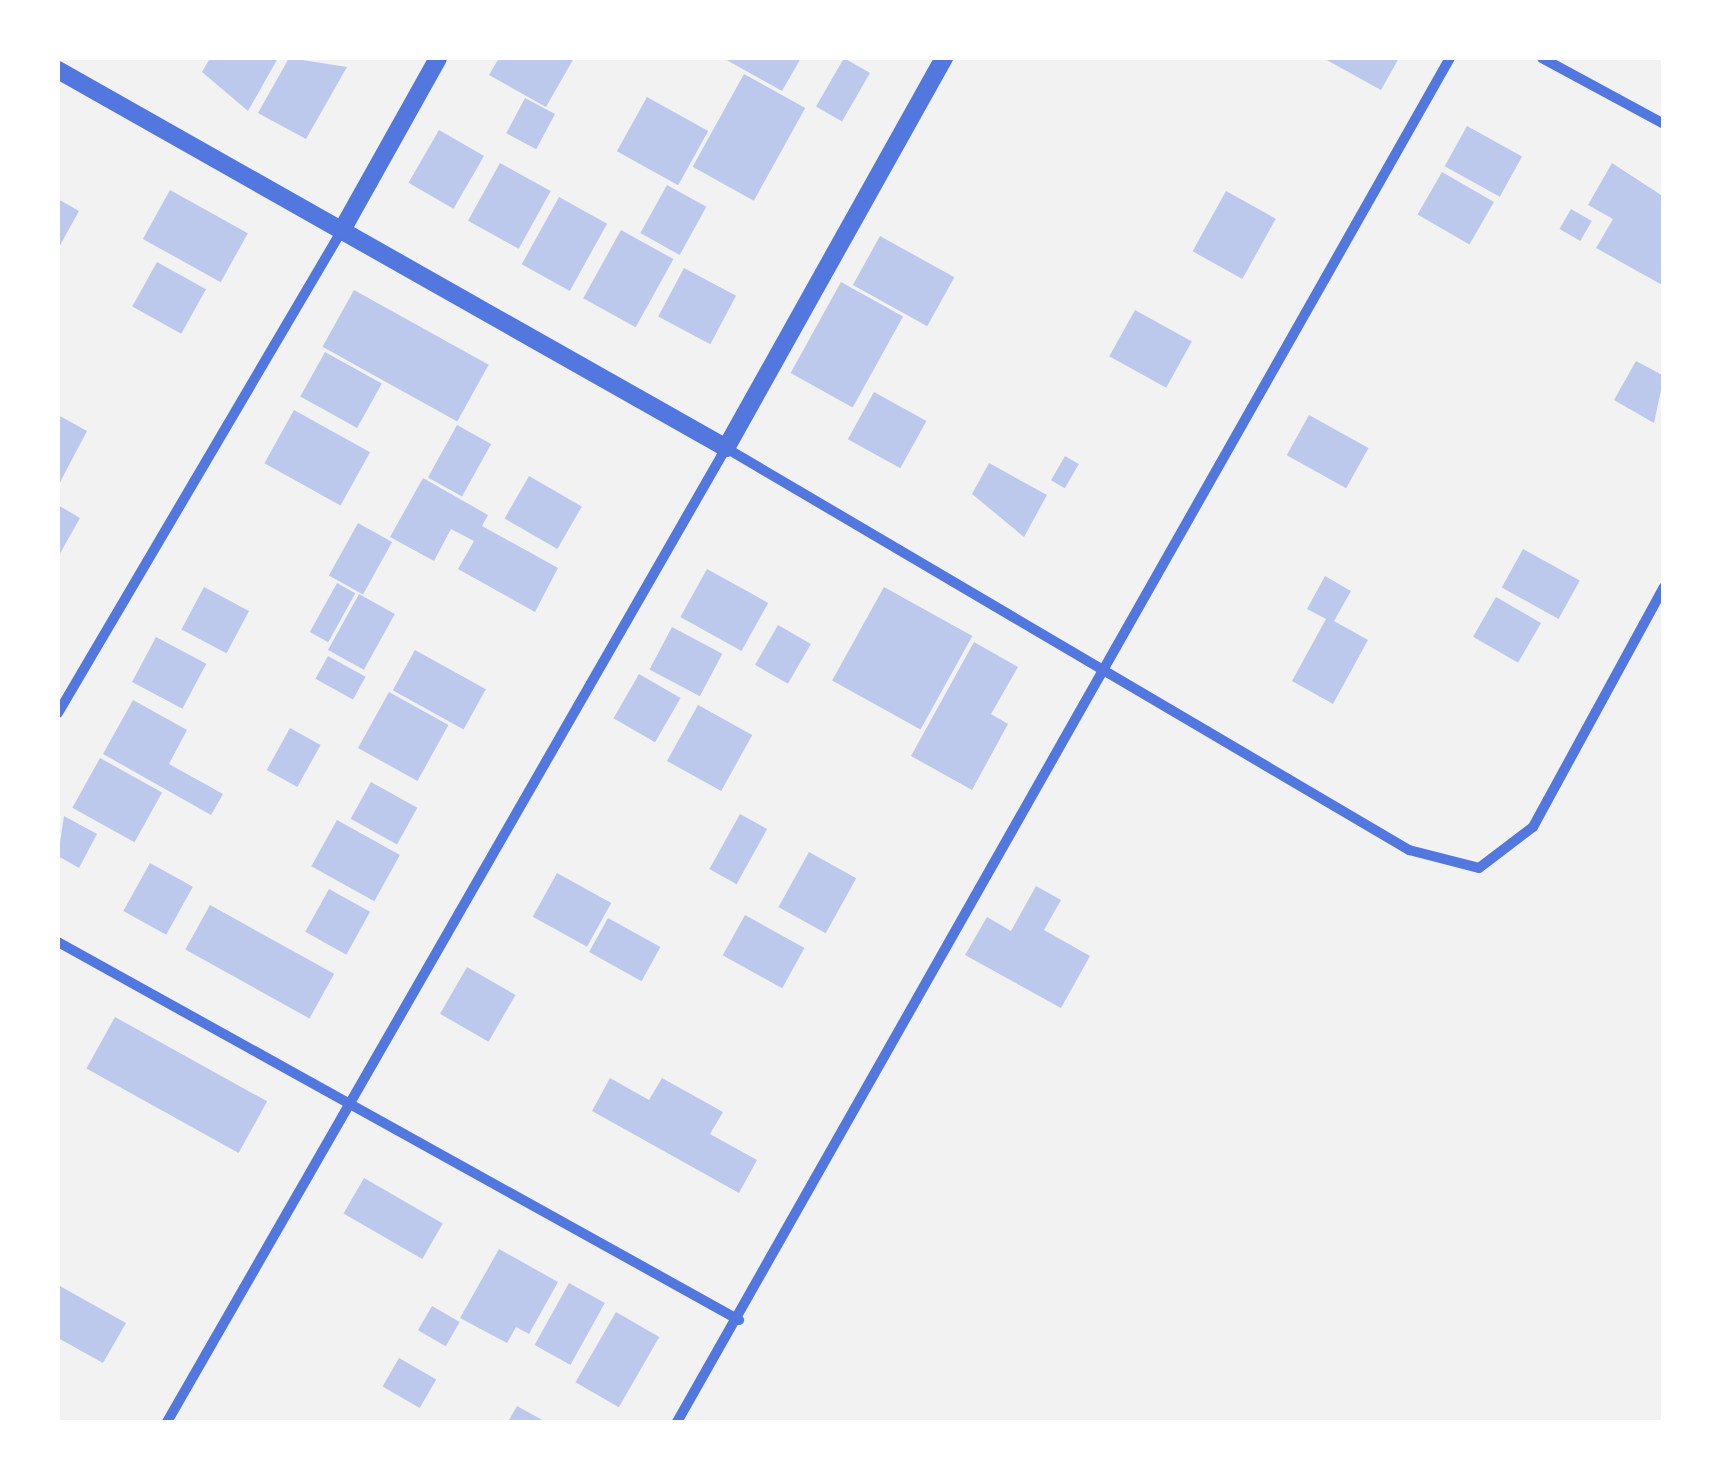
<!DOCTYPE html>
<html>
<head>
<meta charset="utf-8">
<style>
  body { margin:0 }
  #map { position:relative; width:1721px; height:1480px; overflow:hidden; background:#f2f2f2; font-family:"Exo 2",sans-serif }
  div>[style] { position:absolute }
  .building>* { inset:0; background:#bdc9ec; transform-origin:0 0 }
  .minor>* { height:10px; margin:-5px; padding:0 5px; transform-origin:5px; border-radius:5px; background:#5277de }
  .tertiary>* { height:18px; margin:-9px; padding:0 9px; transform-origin:9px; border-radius:9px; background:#5277de }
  span { translate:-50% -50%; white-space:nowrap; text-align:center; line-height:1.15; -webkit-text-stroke:10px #fff; paint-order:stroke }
  .frame { position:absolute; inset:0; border:60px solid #fff; pointer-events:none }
</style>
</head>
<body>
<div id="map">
  <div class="building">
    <i style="clip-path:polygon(210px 58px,278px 58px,248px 111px,202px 72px)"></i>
    <i style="clip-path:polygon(289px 58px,347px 67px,306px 139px,258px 113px)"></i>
    <i style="clip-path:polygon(499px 58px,574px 58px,546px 107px,489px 75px)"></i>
    <i style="clip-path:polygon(723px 58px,801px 58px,782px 91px)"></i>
    <i style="left:844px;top:58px;width:30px;height:56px;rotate:30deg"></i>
    <i style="clip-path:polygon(1323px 58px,1399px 58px,1381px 90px)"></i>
    <i style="left:744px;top:74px;width:70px;height:106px;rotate:29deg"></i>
    <i style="left:647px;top:97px;width:70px;height:62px;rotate:29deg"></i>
    <i style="left:525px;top:98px;width:34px;height:40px;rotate:28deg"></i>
    <i style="left:1467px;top:126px;width:63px;height:46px;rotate:29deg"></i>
    <i style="left:439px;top:130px;width:52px;height:61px;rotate:30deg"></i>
    <i style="left:500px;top:163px;width:58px;height:66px;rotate:29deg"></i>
    <i style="clip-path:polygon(1612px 163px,1664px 197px,1664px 286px,1596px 248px,1613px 219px,1588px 205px)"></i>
    <i style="left:1442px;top:172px;width:60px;height:49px;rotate:30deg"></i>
    <i style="left:667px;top:185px;width:45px;height:55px;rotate:29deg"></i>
    <i style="left:170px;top:190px;width:89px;height:56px;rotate:29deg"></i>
    <i style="left:1226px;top:191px;width:57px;height:69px;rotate:29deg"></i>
    <i style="left:559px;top:197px;width:55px;height:77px;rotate:29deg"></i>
    <i style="clip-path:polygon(58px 199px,79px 211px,58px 249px)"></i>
    <i style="left:1571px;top:209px;width:24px;height:23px;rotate:30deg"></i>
    <i style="left:621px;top:230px;width:60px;height:78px;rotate:29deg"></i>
    <i style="left:880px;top:236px;width:85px;height:56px;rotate:29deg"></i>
    <i style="left:157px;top:262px;width:56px;height:51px;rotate:29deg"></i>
    <i style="left:684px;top:268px;width:59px;height:55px;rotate:28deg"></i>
    <i style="left:841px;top:282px;width:71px;height:104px;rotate:29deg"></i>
    <i style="left:354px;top:290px;width:154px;height:65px;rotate:29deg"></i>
    <i style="left:1135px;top:310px;width:65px;height:53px;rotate:29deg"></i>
    <i style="left:325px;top:352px;width:65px;height:51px;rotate:29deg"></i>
    <i style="clip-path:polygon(1636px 361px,1664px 376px,1654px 423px,1614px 400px)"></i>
    <i style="left:874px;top:392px;width:60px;height:54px;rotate:29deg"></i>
    <i style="left:294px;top:410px;width:87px;height:61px;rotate:29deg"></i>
    <i style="clip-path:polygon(58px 415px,87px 431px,58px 486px)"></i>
    <i style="left:1309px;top:415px;width:68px;height:46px;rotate:29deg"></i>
    <i style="left:457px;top:425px;width:39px;height:60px;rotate:29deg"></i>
    <i style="left:1065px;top:456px;width:16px;height:28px;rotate:30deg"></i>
    <i style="clip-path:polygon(989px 463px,1047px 495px,1024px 537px,972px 494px)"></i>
    <i style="left:529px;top:476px;width:61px;height:49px;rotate:30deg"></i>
    <i style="clip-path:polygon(423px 478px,488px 515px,482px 526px,558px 568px,535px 612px,458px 569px,474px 541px,451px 529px,434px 561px,390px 537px)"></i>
    <i style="clip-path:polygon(58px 505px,80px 518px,58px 557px)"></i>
    <i style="left:358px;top:523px;width:39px;height:60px;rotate:29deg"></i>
    <i style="left:1523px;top:549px;width:65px;height:44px;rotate:29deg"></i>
    <i style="left:707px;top:569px;width:70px;height:55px;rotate:29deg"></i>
    <i style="clip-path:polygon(1325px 576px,1351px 591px,1334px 621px,1368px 640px,1333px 704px,1292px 681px,1326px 619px,1307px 609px)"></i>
    <i style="left:337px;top:583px;width:21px;height:56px;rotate:29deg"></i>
    <i style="left:204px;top:587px;width:51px;height:48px;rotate:28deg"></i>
    <i style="left:884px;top:587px;width:101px;height:107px;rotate:29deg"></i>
    <i style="left:359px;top:594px;width:41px;height:64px;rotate:29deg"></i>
    <i style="left:1496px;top:597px;width:52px;height:46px;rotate:30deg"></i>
    <i style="left:778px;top:625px;width:38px;height:46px;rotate:30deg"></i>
    <i style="left:672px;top:627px;width:57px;height:48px;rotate:28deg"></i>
    <i style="left:156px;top:637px;width:57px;height:51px;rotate:28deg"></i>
    <i style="clip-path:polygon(974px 642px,1018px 667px,991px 714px,1008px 724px,972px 790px,911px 756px)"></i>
    <i style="left:415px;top:650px;width:81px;height:46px;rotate:29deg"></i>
    <i style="left:328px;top:656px;width:43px;height:26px;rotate:29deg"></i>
    <i style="left:639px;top:674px;width:48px;height:51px;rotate:30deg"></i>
    <i style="left:389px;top:692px;width:68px;height:64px;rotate:29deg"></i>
    <i style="clip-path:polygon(133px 700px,187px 730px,169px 764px,223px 794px,211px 815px,103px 754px)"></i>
    <i style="left:698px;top:705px;width:62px;height:64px;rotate:29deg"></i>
    <i style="left:290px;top:728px;width:35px;height:48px;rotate:29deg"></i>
    <i style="left:100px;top:758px;width:71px;height:57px;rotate:29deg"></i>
    <i style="left:371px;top:782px;width:53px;height:42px;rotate:29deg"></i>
    <i style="left:740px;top:814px;width:31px;height:63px;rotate:29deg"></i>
    <i style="clip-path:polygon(64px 816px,97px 834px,79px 868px,58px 856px)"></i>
    <i style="left:337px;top:820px;width:72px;height:53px;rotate:29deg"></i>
    <i style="left:809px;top:852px;width:54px;height:63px;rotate:29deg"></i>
    <i style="left:150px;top:863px;width:49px;height:55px;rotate:29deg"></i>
    <i style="left:557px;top:873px;width:62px;height:50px;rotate:29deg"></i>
    <i style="clip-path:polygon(1036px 886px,1061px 900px,1044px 930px,1090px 956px,1061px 1008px,965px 955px,987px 917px,1011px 931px)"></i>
    <i style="left:329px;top:889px;width:47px;height:49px;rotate:29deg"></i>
    <i style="left:210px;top:905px;width:142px;height:51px;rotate:29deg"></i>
    <i style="left:745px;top:915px;width:68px;height:46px;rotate:29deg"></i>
    <i style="left:608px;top:918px;width:60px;height:39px;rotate:29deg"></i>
    <i style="left:467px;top:967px;width:56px;height:54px;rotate:30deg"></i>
    <i style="left:115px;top:1017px;width:174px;height:59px;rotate:29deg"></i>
    <i style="clip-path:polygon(610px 1078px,649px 1100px,662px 1078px,723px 1112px,710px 1134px,757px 1160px,739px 1193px,592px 1111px)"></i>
    <i style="left:364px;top:1178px;width:91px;height:41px;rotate:30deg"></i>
    <i style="clip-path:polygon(499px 1249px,558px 1282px,529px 1334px,516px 1327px,507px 1343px,460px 1318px)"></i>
    <i style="left:569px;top:1283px;width:41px;height:71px;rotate:29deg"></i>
    <i style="clip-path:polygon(58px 1285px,126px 1323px,103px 1363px,58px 1338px)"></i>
    <i style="left:432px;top:1306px;width:32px;height:28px;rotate:30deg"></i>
    <i style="left:616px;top:1312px;width:50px;height:81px;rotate:30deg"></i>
    <i style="left:399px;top:1358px;width:43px;height:33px;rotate:30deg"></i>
    <i style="clip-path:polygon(517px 1406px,546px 1422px,508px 1422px)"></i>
  </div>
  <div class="minor">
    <i style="left:1542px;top:58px;width:139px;rotate:28.4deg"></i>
    <i style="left:58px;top:713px;width:560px;rotate:-59.54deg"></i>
    <i style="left:58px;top:942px;width:779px;rotate:29.03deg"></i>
    <i style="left:167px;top:1422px;width:1123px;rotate:-60.15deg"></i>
    <i style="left:726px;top:448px;width:793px;rotate:30.48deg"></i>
    <i style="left:1409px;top:850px;width:72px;rotate:14.4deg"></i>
    <i style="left:1479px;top:868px;width:68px;rotate:-37.2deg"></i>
    <i style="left:1533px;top:827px;width:273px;rotate:-61.4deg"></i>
    <i style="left:677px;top:1422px;width:1568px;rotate:-60.46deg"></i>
  </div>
  <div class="tertiary">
    <i style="left:58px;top:70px;width:768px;rotate:29.5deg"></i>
    <i style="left:726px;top:448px;width:447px;rotate:-60.8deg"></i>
    <i style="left:342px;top:230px;width:197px;rotate:-60.8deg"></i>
  </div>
  <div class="frame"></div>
</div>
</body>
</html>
